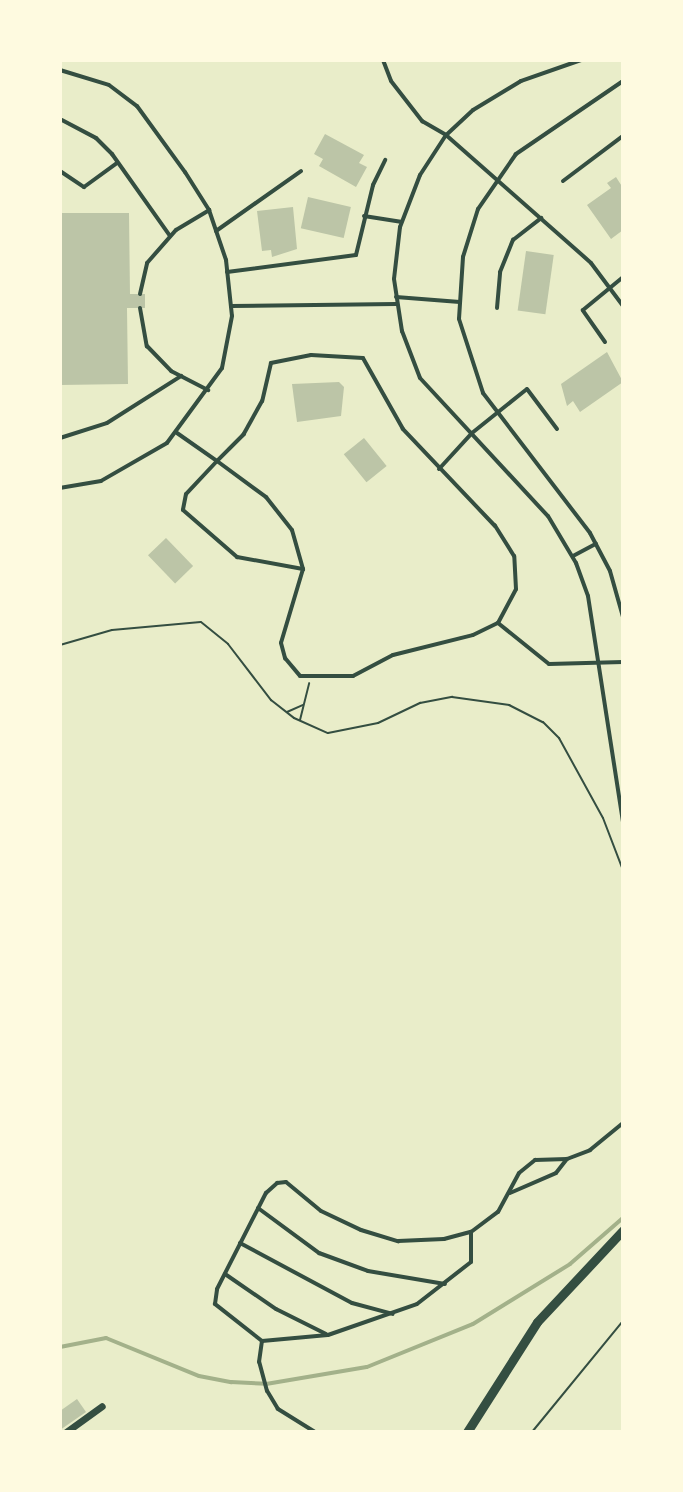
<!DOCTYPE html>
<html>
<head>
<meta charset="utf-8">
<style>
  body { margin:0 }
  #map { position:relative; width:683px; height:1492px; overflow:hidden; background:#e9edc9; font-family:"Roboto Serif",serif }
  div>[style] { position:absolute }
  .stream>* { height:4px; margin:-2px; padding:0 2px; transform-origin:2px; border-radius:2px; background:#a3b18a }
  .building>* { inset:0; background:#bcc5a7; transform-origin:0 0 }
  .path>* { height:2px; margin:-1px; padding:0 1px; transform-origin:1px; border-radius:1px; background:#344e41 }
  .service>* { height:4px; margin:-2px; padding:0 2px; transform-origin:2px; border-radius:2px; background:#344e41 }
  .minor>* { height:7px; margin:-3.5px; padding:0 3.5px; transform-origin:3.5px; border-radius:3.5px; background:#344e41 }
  .tertiary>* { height:9px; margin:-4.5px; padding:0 4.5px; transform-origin:4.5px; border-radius:4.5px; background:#344e41 }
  span { translate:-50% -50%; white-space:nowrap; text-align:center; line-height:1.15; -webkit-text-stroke:6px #fefae0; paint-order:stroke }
  .frame { position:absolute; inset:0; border:62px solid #fefae0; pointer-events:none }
</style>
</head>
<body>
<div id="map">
  <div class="stream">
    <i style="left:60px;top:1347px;width:47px;rotate:-11.1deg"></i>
    <i style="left:106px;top:1338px;width:100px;rotate:22.2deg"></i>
    <i style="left:199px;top:1376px;width:33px;rotate:11deg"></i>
    <i style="left:231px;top:1382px;width:35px;rotate:3deg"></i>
    <i style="left:266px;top:1384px;width:102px;rotate:-9.6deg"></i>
    <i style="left:367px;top:1367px;width:114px;rotate:-22.1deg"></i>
    <i style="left:473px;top:1324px;width:114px;rotate:-31.7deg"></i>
    <i style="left:570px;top:1264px;width:70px;rotate:-41deg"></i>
  </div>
  <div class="building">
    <i style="clip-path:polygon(325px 134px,364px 155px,359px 163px,367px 167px,356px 187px,319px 166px,323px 159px,314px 154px)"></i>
    <i style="clip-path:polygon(616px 177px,623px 188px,623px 230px,611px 239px,587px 205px,611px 188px,607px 183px)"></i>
    <i style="left:308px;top:197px;width:44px;height:32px;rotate:13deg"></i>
    <i style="clip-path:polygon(293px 207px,297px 249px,272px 257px,271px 250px,262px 251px,257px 211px)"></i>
    <i style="clip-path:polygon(60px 213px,129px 213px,130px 294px,145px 294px,145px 308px,127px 308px,128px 384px,60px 385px)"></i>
    <i style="left:526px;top:251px;width:28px;height:60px;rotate:8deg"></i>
    <i style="clip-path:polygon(607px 352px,623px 382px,580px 412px,573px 401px,567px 406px,561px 384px)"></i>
    <i style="clip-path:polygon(339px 382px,344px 387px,341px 416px,297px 422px,292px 384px)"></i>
    <i style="left:364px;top:438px;width:36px;height:26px;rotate:51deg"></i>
    <i style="left:166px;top:538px;width:39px;height:25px;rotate:46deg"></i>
    <i style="clip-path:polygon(77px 1399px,86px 1412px,60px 1430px,60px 1411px)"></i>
  </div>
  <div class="path">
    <i style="left:60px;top:645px;width:54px;rotate:-16.1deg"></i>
    <i style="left:112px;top:630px;width:89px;rotate:-5.1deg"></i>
    <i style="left:201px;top:622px;width:35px;rotate:39deg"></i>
    <i style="left:228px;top:644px;width:71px;rotate:52.5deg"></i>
    <i style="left:271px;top:700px;width:29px;rotate:38deg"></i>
    <i style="left:294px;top:718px;width:37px;rotate:24deg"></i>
    <i style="left:328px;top:733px;width:51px;rotate:-11.3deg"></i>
    <i style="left:378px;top:723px;width:47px;rotate:-25.5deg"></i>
    <i style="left:420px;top:703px;width:33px;rotate:-11deg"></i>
    <i style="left:452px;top:697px;width:58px;rotate:8deg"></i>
    <i style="left:509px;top:705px;width:38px;rotate:27deg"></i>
    <i style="left:543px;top:722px;width:23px;rotate:45deg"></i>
    <i style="left:559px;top:738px;width:91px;rotate:61.2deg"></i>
    <i style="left:603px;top:818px;width:56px;rotate:69deg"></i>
    <i style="left:287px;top:712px;width:17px;rotate:-24deg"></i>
    <i style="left:300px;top:720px;width:38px;rotate:-76deg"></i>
    <i style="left:532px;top:1432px;width:144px;rotate:-50.7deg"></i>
  </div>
  <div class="service">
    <i style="left:383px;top:60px;width:22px;rotate:69deg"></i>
    <i style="left:391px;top:81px;width:51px;rotate:52.2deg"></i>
    <i style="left:422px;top:121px;width:28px;rotate:30deg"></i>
    <i style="left:446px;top:135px;width:193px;rotate:41.4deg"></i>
    <i style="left:591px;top:263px;width:54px;rotate:53.3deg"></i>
    <i style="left:581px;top:60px;width:64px;rotate:160.7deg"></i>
    <i style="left:521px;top:81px;width:56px;rotate:148.9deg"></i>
    <i style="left:473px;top:110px;width:37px;rotate:137deg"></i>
    <i style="left:446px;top:135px;width:48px;rotate:123deg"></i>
    <i style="left:420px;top:175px;width:56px;rotate:111deg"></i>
    <i style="left:400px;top:227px;width:52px;rotate:96.6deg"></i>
    <i style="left:394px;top:279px;width:53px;rotate:81.3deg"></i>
    <i style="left:402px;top:331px;width:50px;rotate:69deg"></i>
    <i style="left:420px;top:378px;width:188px;rotate:47.2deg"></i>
    <i style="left:548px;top:516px;width:55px;rotate:59.2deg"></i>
    <i style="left:576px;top:563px;width:35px;rotate:70deg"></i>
    <i style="left:588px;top:596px;width:229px;rotate:81.2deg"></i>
    <i style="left:60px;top:70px;width:51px;rotate:17deg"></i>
    <i style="left:109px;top:85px;width:35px;rotate:37deg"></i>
    <i style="left:137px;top:106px;width:82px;rotate:54deg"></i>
    <i style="left:185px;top:172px;width:45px;rotate:57.7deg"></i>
    <i style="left:209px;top:210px;width:53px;rotate:71.2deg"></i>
    <i style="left:226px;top:260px;width:56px;rotate:83.9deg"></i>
    <i style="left:232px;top:316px;width:53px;rotate:100.9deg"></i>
    <i style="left:222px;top:368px;width:93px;rotate:126.3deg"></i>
    <i style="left:167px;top:443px;width:76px;rotate:150.1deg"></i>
    <i style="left:101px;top:481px;width:42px;rotate:170.3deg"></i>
    <i style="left:623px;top:81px;width:130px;rotate:145.7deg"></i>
    <i style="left:516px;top:154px;width:67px;rotate:124.6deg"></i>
    <i style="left:478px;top:209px;width:50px;rotate:107.4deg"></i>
    <i style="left:463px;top:257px;width:62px;rotate:93.7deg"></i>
    <i style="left:459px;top:319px;width:78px;rotate:72deg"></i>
    <i style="left:483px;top:393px;width:176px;rotate:52.6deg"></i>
    <i style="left:590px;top:533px;width:43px;rotate:62.2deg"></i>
    <i style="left:610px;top:571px;width:48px;rotate:74.2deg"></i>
    <i style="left:60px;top:119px;width:41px;rotate:27.8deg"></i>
    <i style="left:96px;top:138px;width:23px;rotate:45deg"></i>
    <i style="left:112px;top:154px;width:100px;rotate:54.7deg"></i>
    <i style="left:60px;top:171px;width:29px;rotate:34deg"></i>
    <i style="left:84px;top:187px;width:41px;rotate:-36deg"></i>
    <i style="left:563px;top:181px;width:75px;rotate:-36.9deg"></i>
    <i style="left:364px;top:216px;width:37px;rotate:9deg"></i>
    <i style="left:216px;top:231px;width:104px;rotate:-35.2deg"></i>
    <i style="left:227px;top:272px;width:130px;rotate:-7.5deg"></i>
    <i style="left:356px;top:255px;width:72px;rotate:-76.3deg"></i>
    <i style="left:373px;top:185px;width:28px;rotate:-64deg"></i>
    <i style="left:140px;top:294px;width:32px;rotate:-77deg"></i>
    <i style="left:147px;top:263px;width:44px;rotate:-48.7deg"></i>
    <i style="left:176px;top:230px;width:39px;rotate:-31deg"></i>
    <i style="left:396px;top:297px;width:64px;rotate:4.5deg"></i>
    <i style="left:231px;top:306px;width:165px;rotate:-0.7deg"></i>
    <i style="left:140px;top:308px;width:39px;rotate:80deg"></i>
    <i style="left:147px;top:346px;width:35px;rotate:46deg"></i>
    <i style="left:171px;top:371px;width:42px;rotate:27.2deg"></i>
    <i style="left:497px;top:308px;width:36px;rotate:-85deg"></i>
    <i style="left:500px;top:272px;width:35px;rotate:-68deg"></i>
    <i style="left:513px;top:240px;width:36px;rotate:-38deg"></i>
    <i style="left:605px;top:342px;width:39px;rotate:-125deg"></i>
    <i style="left:583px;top:310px;width:52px;rotate:-39.5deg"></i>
    <i style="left:177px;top:433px;width:49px;rotate:35deg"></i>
    <i style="left:217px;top:461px;width:61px;rotate:36.3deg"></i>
    <i style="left:266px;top:497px;width:42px;rotate:51.8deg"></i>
    <i style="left:292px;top:530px;width:41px;rotate:74.2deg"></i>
    <i style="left:303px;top:569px;width:77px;rotate:106.6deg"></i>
    <i style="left:281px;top:643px;width:16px;rotate:75deg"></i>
    <i style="left:285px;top:658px;width:23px;rotate:50deg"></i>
    <i style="left:300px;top:676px;width:53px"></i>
    <i style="left:353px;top:676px;width:45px;rotate:-27.7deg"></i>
    <i style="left:393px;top:655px;width:82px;rotate:-14deg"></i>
    <i style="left:473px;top:635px;width:28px;rotate:-26deg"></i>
    <i style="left:498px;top:623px;width:38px;rotate:-62deg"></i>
    <i style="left:516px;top:589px;width:33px;rotate:-93deg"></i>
    <i style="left:514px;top:556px;width:36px;rotate:-122deg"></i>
    <i style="left:495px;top:526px;width:134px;rotate:-133.5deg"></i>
    <i style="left:403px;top:429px;width:81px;rotate:-119.4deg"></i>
    <i style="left:363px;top:358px;width:52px;rotate:-176.7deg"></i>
    <i style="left:311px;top:355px;width:41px;rotate:168.7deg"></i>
    <i style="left:271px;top:363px;width:39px;rotate:103deg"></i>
    <i style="left:262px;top:401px;width:38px;rotate:119deg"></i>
    <i style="left:244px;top:434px;width:38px;rotate:135deg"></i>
    <i style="left:217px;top:461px;width:45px;rotate:133.2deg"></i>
    <i style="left:186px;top:494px;width:16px;rotate:101deg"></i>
    <i style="left:183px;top:510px;width:72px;rotate:41deg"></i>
    <i style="left:237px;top:557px;width:67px;rotate:10.3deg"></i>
    <i style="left:60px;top:438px;width:49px;rotate:-17.7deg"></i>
    <i style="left:107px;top:423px;width:88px;rotate:-32.4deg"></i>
    <i style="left:439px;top:469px;width:49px;rotate:-47.5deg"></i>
    <i style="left:472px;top:433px;width:70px;rotate:-38.7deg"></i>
    <i style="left:527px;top:389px;width:50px;rotate:53.1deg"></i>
    <i style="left:573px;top:556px;width:26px;rotate:-28deg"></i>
    <i style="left:498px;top:623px;width:65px;rotate:38.8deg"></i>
    <i style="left:549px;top:664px;width:74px;rotate:-1.5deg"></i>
    <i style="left:510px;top:1193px;width:50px;rotate:-23.5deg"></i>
    <i style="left:556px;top:1173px;width:18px;rotate:-52deg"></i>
    <i style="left:258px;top:1208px;width:76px;rotate:36.4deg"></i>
    <i style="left:319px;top:1253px;width:52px;rotate:20.2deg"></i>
    <i style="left:368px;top:1271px;width:78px;rotate:9.6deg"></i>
    <i style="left:240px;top:1243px;width:127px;rotate:28.2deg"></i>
    <i style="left:352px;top:1303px;width:42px;rotate:15deg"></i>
    <i style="left:225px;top:1274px;width:62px;rotate:34.5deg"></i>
    <i style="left:276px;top:1309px;width:56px;rotate:26.6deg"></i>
    <i style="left:262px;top:1341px;width:60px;rotate:-141.8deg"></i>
    <i style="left:215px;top:1304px;width:15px;rotate:-82deg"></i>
    <i style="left:217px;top:1289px;width:108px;rotate:-63deg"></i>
    <i style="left:266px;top:1193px;width:15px;rotate:-42deg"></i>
    <i style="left:277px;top:1183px;width:9px;rotate:-6deg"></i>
    <i style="left:286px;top:1182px;width:45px;rotate:39.6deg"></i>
    <i style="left:321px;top:1211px;width:44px;rotate:25.4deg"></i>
    <i style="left:361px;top:1230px;width:39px;rotate:17deg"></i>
    <i style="left:398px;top:1241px;width:46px;rotate:-2.5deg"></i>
    <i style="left:444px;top:1239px;width:28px;rotate:-15deg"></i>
    <i style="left:471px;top:1232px;width:34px;rotate:-37deg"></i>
    <i style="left:498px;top:1212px;width:44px;rotate:-61.7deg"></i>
    <i style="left:519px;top:1173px;width:21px;rotate:-39deg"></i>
    <i style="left:535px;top:1160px;width:32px;rotate:-2deg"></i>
    <i style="left:567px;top:1159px;width:25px;rotate:-21deg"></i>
    <i style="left:590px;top:1150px;width:43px;rotate:-39.3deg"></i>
    <i style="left:315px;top:1432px;width:44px;rotate:-148.1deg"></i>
    <i style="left:278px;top:1409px;width:21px;rotate:-121deg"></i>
    <i style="left:267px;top:1391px;width:30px;rotate:-105deg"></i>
    <i style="left:259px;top:1362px;width:21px;rotate:-82deg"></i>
    <i style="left:262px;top:1341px;width:66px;rotate:-5.2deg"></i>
    <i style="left:328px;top:1335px;width:94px;rotate:-19.2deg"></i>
    <i style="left:417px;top:1304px;width:68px;rotate:-37.9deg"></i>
    <i style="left:471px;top:1262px;width:30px;rotate:-90deg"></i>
    <i style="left:364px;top:1432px;width:7px"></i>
  </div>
  <div class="minor">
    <i style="left:66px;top:1432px;width:44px;rotate:-35.8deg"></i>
  </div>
  <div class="tertiary">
    <i style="left:467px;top:1432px;width:130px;rotate:-57.5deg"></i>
    <i style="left:537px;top:1322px;width:126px;rotate:-46.9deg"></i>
  </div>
  <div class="frame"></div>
</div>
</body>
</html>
